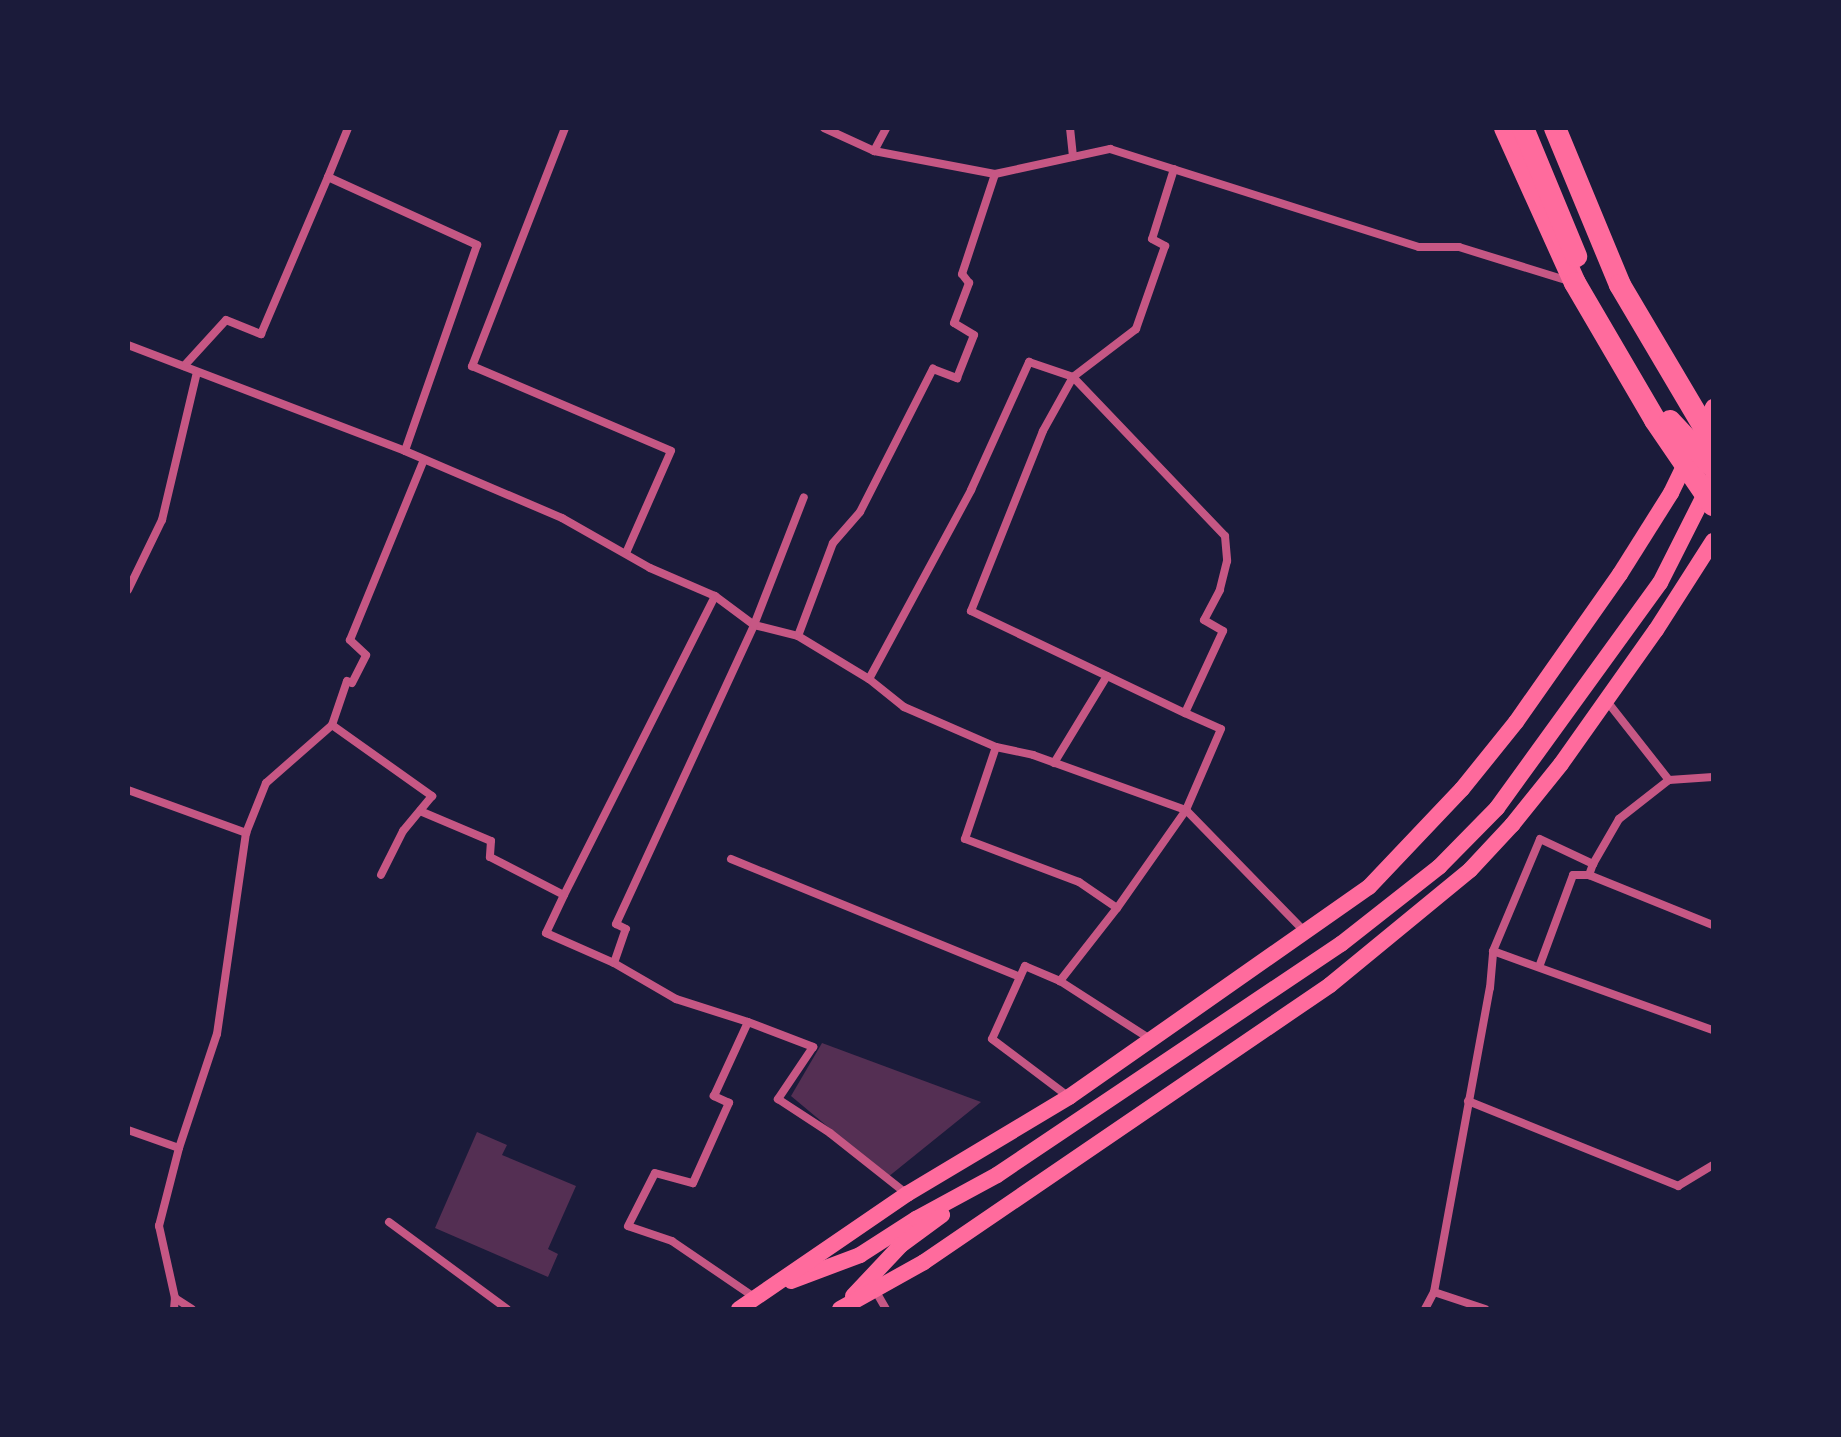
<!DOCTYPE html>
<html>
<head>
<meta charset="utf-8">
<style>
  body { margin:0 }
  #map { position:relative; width:1841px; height:1437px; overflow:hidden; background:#1b1b3a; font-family:"Source Sans 3",sans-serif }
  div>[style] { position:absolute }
  .building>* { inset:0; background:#542f53 }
  .minor>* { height:8px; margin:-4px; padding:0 4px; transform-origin:4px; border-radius:4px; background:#c65784 }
  .secondary>* { height:16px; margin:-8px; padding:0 8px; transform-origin:8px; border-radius:8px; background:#ff6b9d }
  .trunk>* { height:22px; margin:-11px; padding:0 11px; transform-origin:11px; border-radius:11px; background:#ff6b9d }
  span { translate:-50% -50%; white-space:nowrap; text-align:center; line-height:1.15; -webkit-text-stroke:6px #1b1b3a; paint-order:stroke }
  .frame { position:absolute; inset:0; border:130px solid #1b1b3a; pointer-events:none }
</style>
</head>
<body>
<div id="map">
  <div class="building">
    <i style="clip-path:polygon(822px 1043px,981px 1102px,888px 1177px,791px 1096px)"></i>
    <i style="clip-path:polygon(477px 1132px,507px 1145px,502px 1155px,576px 1186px,548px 1249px,558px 1254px,548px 1277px,435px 1228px)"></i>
  </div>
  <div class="minor">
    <i style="left:565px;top:128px;width:256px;rotate:111.3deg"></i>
    <i style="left:472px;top:366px;width:216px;rotate:23.1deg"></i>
    <i style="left:671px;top:451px;width:111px;rotate:113.8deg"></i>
    <i style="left:824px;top:128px;width:55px;rotate:24.7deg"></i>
    <i style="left:874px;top:151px;width:123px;rotate:10.8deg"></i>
    <i style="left:995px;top:174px;width:118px;rotate:-12.3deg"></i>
    <i style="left:1110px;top:149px;width:324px;rotate:17.6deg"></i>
    <i style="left:1419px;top:247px;width:40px"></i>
    <i style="left:1459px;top:247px;width:115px;rotate:17.2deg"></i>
    <i style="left:1070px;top:128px;width:29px;rotate:84deg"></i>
    <i style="left:874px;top:151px;width:26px;rotate:-62deg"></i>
    <i style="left:1174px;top:169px;width:73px;rotate:107.4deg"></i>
    <i style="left:1152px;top:239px;width:15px;rotate:28deg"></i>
    <i style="left:1165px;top:246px;width:88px;rotate:109.3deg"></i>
    <i style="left:1136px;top:329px;width:79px;rotate:142.7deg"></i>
    <i style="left:1073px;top:377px;width:62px;rotate:119.1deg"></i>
    <i style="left:1043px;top:431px;width:194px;rotate:111.8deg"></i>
    <i style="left:971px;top:611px;width:237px;rotate:25.5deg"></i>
    <i style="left:328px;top:177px;width:53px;rotate:-67.8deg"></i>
    <i style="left:128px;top:345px;width:297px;rotate:20.9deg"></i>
    <i style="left:184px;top:366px;width:62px;rotate:-47.6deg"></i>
    <i style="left:226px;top:320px;width:38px;rotate:22deg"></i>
    <i style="left:261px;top:334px;width:171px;rotate:-66.9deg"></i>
    <i style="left:328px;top:177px;width:164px;rotate:24.5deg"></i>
    <i style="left:477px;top:245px;width:218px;rotate:109.3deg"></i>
    <i style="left:405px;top:451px;width:171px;rotate:23.1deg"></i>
    <i style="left:562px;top:518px;width:101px;rotate:29.6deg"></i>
    <i style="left:650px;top:568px;width:71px;rotate:23.3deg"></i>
    <i style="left:715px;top:596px;width:49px;rotate:36.6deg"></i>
    <i style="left:754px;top:625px;width:45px;rotate:14deg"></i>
    <i style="left:798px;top:636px;width:83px;rotate:31.2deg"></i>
    <i style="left:869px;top:679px;width:45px;rotate:38.7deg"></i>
    <i style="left:904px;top:707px;width:100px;rotate:23.5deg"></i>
    <i style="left:996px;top:747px;width:38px;rotate:12deg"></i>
    <i style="left:1033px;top:755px;width:163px;rotate:19.8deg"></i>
    <i style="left:1186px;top:810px;width:170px;rotate:45.7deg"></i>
    <i style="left:128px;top:590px;width:78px;rotate:-64.1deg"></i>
    <i style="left:162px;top:520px;width:152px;rotate:-76.7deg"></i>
    <i style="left:798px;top:636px;width:99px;rotate:-69.4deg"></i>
    <i style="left:833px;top:543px;width:41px;rotate:-48.9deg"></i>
    <i style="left:860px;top:512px;width:161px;rotate:-63deg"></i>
    <i style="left:933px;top:369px;width:26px;rotate:21deg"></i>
    <i style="left:957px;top:378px;width:46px;rotate:-68.4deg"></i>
    <i style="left:974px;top:335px;width:23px;rotate:-149deg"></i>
    <i style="left:954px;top:323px;width:43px;rotate:-69.4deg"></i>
    <i style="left:969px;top:283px;width:11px;rotate:-128deg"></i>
    <i style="left:962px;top:274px;width:105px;rotate:-71.7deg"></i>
    <i style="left:869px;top:679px;width:215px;rotate:-61.6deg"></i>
    <i style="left:971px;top:490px;width:141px;rotate:-65.6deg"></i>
    <i style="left:1029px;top:362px;width:46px;rotate:18.8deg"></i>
    <i style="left:1073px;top:377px;width:220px;rotate:46.3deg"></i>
    <i style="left:1225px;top:536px;width:25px;rotate:85deg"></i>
    <i style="left:1227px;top:561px;width:30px;rotate:104deg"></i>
    <i style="left:1220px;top:590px;width:34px;rotate:118deg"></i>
    <i style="left:1204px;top:620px;width:22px;rotate:30deg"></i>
    <i style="left:1223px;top:631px;width:90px;rotate:114.9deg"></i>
    <i style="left:1185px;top:713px;width:39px;rotate:24deg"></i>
    <i style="left:1221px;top:729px;width:88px;rotate:113.4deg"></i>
    <i style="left:1186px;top:810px;width:120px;rotate:125.1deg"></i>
    <i style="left:1117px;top:908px;width:46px;rotate:-145.6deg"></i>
    <i style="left:1079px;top:882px;width:122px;rotate:-159.3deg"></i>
    <i style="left:965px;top:839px;width:97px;rotate:-71.4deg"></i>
    <i style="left:1606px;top:700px;width:102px;rotate:51.8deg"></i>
    <i style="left:332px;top:725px;width:123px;rotate:35.4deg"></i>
    <i style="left:432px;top:796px;width:45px;rotate:129.6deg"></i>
    <i style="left:403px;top:831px;width:49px;rotate:116.6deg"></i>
    <i style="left:1054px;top:763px;width:102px;rotate:-58.7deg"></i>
    <i style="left:128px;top:790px;width:126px;rotate:20deg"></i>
    <i style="left:246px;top:833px;width:54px;rotate:-68.2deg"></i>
    <i style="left:266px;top:783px;width:88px;rotate:-41.3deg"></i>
    <i style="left:332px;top:725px;width:46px;rotate:-71.2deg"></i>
    <i style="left:347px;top:681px;width:5px;rotate:22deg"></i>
    <i style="left:352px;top:683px;width:31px;rotate:-63deg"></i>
    <i style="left:366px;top:655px;width:22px;rotate:-137deg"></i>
    <i style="left:350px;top:640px;width:195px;rotate:-67.7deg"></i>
    <i style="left:420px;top:811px;width:77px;rotate:22.9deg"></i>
    <i style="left:491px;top:841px;width:16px;rotate:94deg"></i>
    <i style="left:490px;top:857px;width:83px;rotate:27.2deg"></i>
    <i style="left:564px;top:895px;width:335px;rotate:-63.2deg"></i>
    <i style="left:731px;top:859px;width:312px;rotate:22.2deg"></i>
    <i style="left:1593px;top:864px;width:52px;rotate:-60deg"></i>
    <i style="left:1619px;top:819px;width:63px;rotate:-38deg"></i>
    <i style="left:1669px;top:780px;width:44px;rotate:-3.9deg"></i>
    <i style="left:564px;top:895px;width:42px;rotate:115.3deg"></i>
    <i style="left:546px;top:933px;width:74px;rotate:23.8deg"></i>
    <i style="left:1117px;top:908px;width:93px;rotate:128deg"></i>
    <i style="left:1060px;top:981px;width:107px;rotate:32.8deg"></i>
    <i style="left:1493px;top:951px;width:234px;rotate:19.8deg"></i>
    <i style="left:1539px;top:967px;width:98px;rotate:-69.7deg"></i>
    <i style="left:1573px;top:875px;width:16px"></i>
    <i style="left:1060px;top:981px;width:38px;rotate:-157deg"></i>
    <i style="left:1025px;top:966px;width:80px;rotate:114.3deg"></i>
    <i style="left:992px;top:1039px;width:96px;rotate:37deg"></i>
    <i style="left:748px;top:1022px;width:70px;rotate:21deg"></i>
    <i style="left:813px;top:1047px;width:63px;rotate:123.9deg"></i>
    <i style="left:778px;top:1099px;width:62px;rotate:33.2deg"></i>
    <i style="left:830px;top:1133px;width:98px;rotate:38.4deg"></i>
    <i style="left:1468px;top:1101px;width:227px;rotate:22deg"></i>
    <i style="left:1678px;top:1186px;width:41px;rotate:-31deg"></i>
    <i style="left:128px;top:1130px;width:54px;rotate:19.4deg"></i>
    <i style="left:389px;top:1222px;width:147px;rotate:36.4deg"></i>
    <i style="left:875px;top:1290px;width:22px;rotate:60deg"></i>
    <i style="left:1434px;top:1292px;width:54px;rotate:18.4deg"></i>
    <i style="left:754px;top:1297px;width:99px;rotate:-145.7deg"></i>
    <i style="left:672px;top:1241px;width:46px;rotate:-161.2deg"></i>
    <i style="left:628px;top:1226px;width:59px;rotate:-63deg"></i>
    <i style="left:655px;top:1173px;width:39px;rotate:15deg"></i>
    <i style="left:693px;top:1183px;width:88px;rotate:-65.8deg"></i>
    <i style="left:729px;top:1103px;width:17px;rotate:-155deg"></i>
    <i style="left:714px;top:1096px;width:81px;rotate:-65.3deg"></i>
    <i style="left:748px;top:1022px;width:76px;rotate:-162.3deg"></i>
    <i style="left:676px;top:999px;width:72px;rotate:-149.9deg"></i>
    <i style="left:614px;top:963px;width:36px;rotate:-71deg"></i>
    <i style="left:626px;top:929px;width:11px;rotate:-153deg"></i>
    <i style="left:616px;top:924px;width:329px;rotate:-65.2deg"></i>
    <i style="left:754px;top:625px;width:137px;rotate:-68.7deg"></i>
    <i style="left:175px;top:1298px;width:20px;rotate:33deg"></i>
    <i style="left:174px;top:1309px;width:11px;rotate:-85deg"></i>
    <i style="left:175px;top:1298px;width:74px;rotate:-102.5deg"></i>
    <i style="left:159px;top:1226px;width:81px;rotate:-75.6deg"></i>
    <i style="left:179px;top:1148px;width:120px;rotate:-71.6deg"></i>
    <i style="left:217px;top:1034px;width:203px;rotate:-81.8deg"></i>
    <i style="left:1425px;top:1309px;width:19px;rotate:-62deg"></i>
    <i style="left:1434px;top:1292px;width:309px;rotate:-79.6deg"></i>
    <i style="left:1490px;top:988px;width:37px;rotate:-85deg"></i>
    <i style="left:1493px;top:951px;width:121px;rotate:-67.2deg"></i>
    <i style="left:1540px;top:839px;width:59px;rotate:25.3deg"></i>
    <i style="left:1593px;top:864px;width:12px;rotate:110deg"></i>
    <i style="left:1589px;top:875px;width:134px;rotate:22deg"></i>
  </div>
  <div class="secondary">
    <i style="left:1701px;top:431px;width:27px;rotate:-63deg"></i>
    <i style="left:791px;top:1281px;width:74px;rotate:-20.6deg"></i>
    <i style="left:860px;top:1255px;width:67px;rotate:-32.7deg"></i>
    <i style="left:916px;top:1219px;width:92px;rotate:-28.5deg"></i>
    <i style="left:997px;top:1175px;width:414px;rotate:-33.9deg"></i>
    <i style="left:1341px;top:944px;width:125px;rotate:-38.2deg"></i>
    <i style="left:1439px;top:867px;width:83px;rotate:-45.5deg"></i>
    <i style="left:1497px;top:808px;width:278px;rotate:-54.1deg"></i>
    <i style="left:1660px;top:583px;width:118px;rotate:-63.2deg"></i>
    <i style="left:853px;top:1296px;width:70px;rotate:-46.7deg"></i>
    <i style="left:901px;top:1245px;width:51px;rotate:-36.2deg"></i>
    <i style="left:739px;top:1309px;width:204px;rotate:-34.4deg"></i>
    <i style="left:907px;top:1194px;width:189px;rotate:-30.9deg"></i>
    <i style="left:1069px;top:1097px;width:366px;rotate:-35deg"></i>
    <i style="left:1369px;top:887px;width:135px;rotate:-46.5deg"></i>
    <i style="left:1462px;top:789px;width:86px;rotate:-51.1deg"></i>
    <i style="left:1516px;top:722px;width:181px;rotate:-54.9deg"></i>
    <i style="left:1620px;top:574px;width:96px;rotate:-57.8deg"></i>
    <i style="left:1671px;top:493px;width:41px;rotate:-64.1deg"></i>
    <i style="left:840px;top:1309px;width:96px;rotate:-29.2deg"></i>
    <i style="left:924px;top:1262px;width:491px;rotate:-34.3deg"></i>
    <i style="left:1330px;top:985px;width:181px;rotate:-39.4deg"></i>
    <i style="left:1470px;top:870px;width:62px;rotate:-47deg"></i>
    <i style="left:1512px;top:825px;width:78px;rotate:-51.2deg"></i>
    <i style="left:1561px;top:764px;width:164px;rotate:-54.7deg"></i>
    <i style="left:1656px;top:630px;width:106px;rotate:-57.4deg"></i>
  </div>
  <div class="trunk">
    <i style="left:1505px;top:128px;width:170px;rotate:65.7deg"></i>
    <i style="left:1575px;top:283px;width:159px;rotate:59.7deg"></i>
    <i style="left:1655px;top:420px;width:103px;rotate:55.7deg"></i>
    <i style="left:1523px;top:128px;width:139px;rotate:67.5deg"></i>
    <i style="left:1555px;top:128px;width:170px;rotate:67.5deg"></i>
    <i style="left:1620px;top:285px;width:182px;rotate:59.4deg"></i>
    <i style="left:1670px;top:421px;width:63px;rotate:46.9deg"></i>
  </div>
  <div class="frame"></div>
</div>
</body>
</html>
